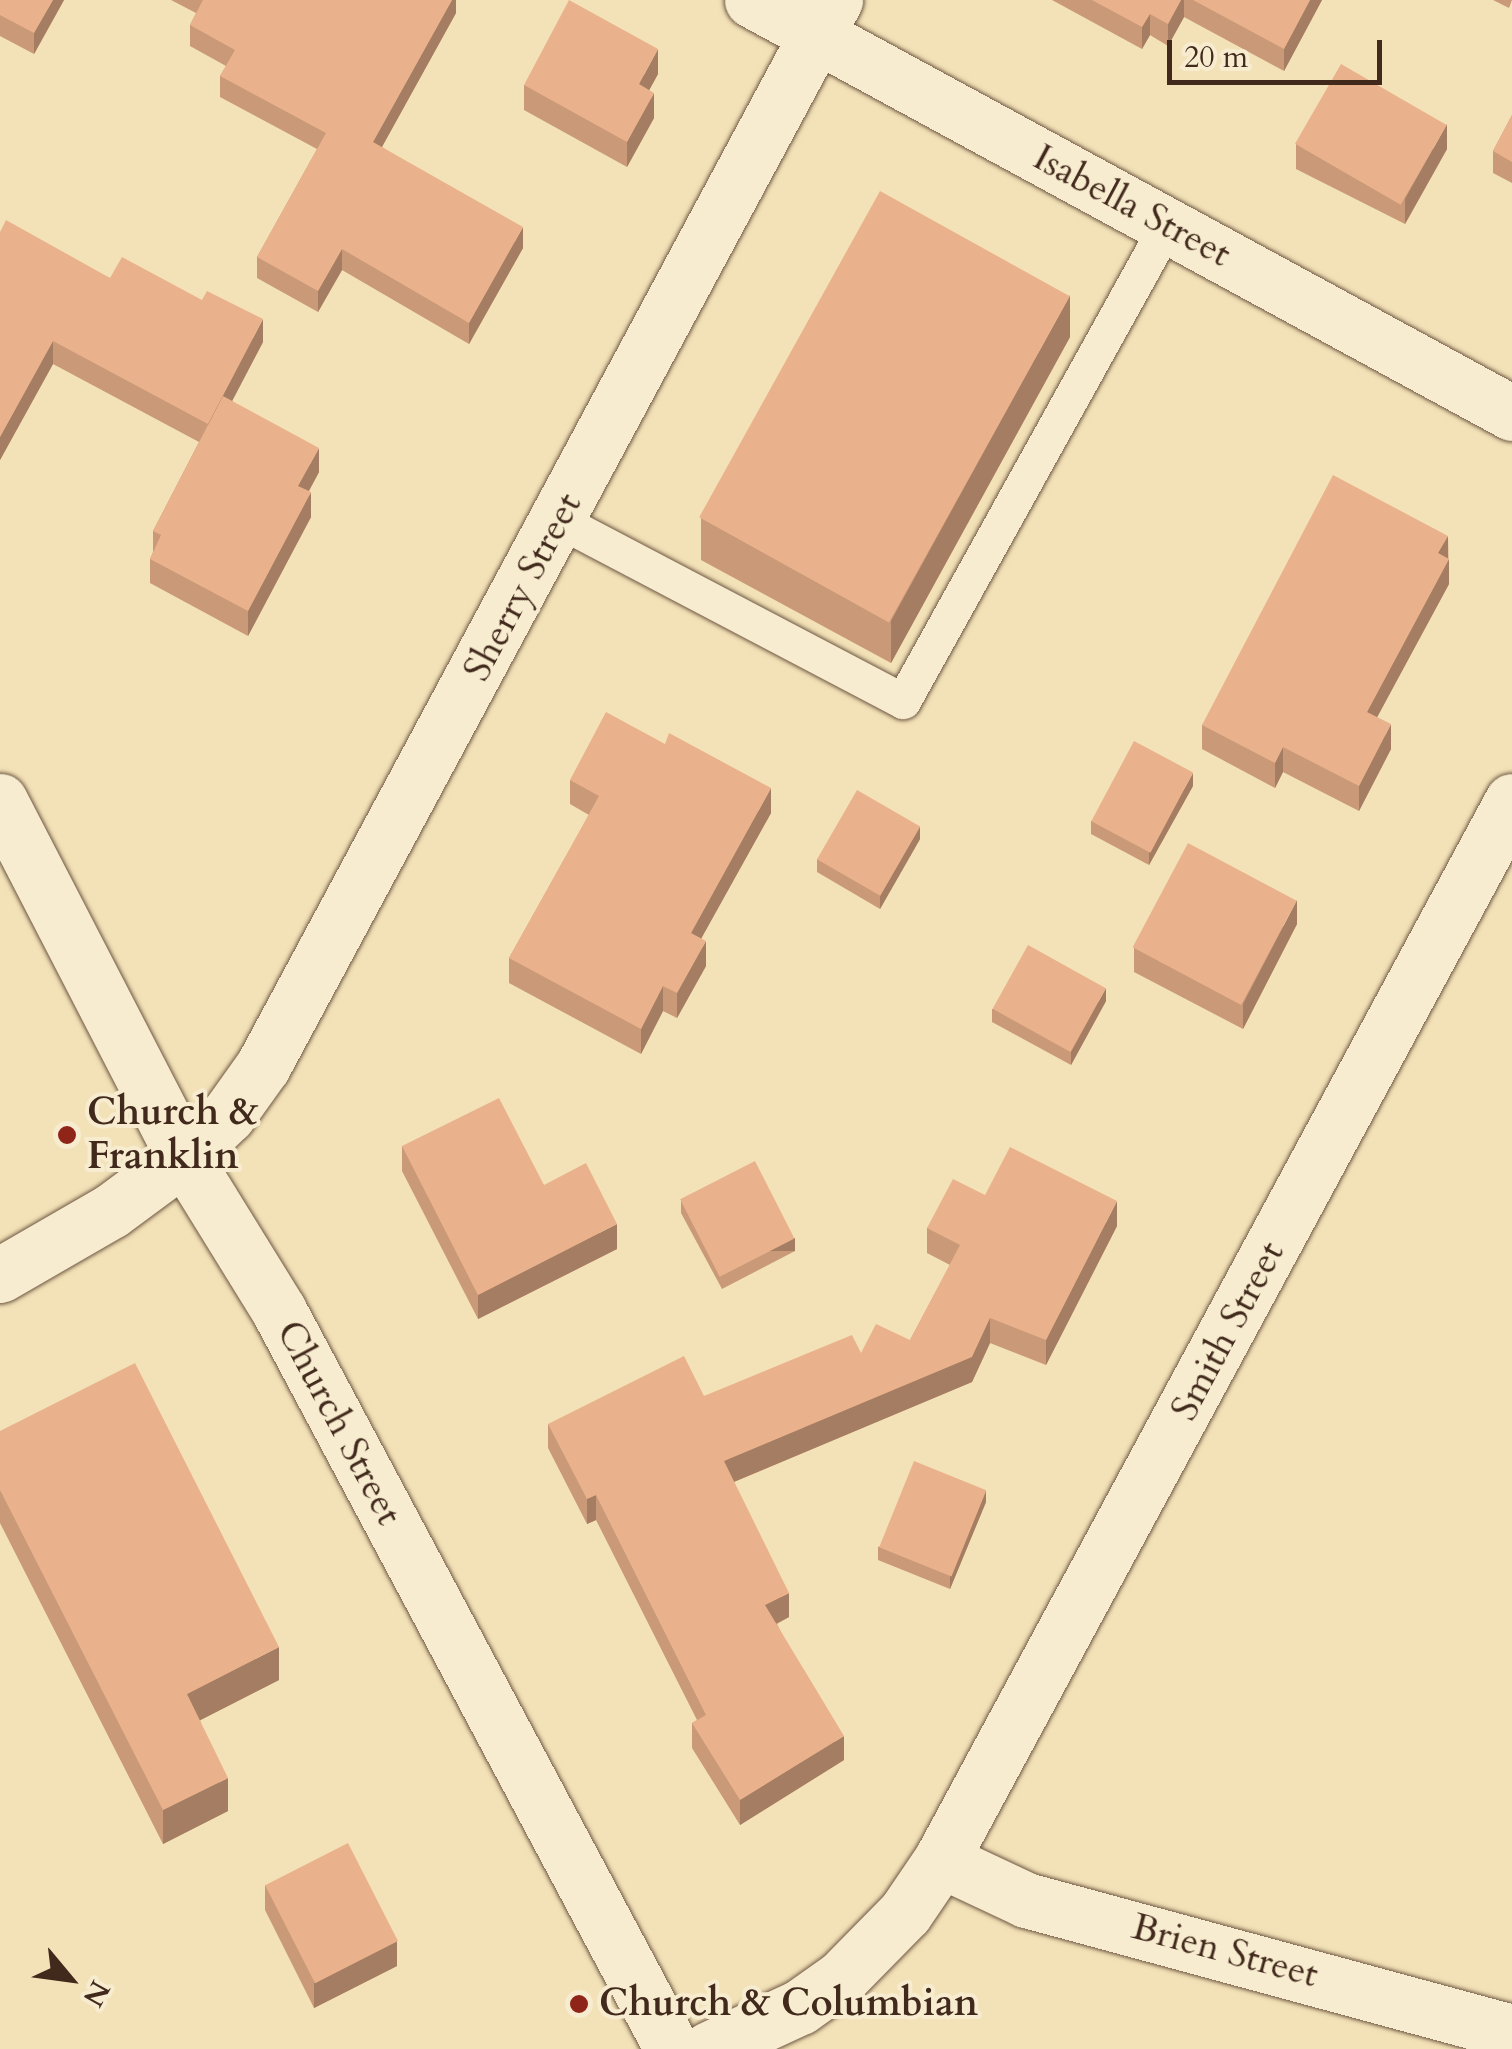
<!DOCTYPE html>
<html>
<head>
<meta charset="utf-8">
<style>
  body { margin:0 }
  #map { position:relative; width:1512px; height:2049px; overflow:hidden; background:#f3e2b7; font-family:Cardo,serif }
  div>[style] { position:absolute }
  .roads { filter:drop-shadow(0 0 2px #6e5743) drop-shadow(0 0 2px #6e5743) }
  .lane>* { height:35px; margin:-17.5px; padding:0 17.5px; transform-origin:17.5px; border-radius:17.5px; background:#f7ecd0 }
  .street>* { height:55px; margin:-27.5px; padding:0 27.5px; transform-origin:27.5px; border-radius:27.5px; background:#f7ecd0 }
  .secondary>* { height:55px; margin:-27.5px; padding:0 27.5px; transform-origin:27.5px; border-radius:27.5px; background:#f7ecd0 }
  .wall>* { inset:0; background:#c99978 }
  .shaded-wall>* { inset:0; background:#a47d62; transform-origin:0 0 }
  .building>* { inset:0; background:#eab28c; transform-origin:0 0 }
  .dots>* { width:28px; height:28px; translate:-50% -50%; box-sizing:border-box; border:5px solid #f7ecd0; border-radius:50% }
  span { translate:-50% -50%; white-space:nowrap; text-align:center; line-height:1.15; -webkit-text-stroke:8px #f7ecd0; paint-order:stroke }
  .street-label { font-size:38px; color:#41291c }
  .poi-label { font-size:38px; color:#41291c; font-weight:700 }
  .left { translate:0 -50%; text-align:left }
  .north { position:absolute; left:20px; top:1929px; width:100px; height:100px; -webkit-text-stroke:8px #f7ecd0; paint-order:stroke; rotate:119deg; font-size:28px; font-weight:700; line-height:40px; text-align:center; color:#41291c }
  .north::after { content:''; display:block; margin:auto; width:35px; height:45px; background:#41291c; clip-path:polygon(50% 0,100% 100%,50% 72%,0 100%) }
  .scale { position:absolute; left:1167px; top:40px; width:215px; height:45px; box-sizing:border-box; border:5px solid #41291c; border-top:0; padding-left:12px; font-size:30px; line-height:35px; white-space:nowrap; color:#41291c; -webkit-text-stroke:8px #f7ecd0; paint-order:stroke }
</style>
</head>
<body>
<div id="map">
  <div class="roads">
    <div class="lane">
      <i style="left:560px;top:521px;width:387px;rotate:27.7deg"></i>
      <i style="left:903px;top:701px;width:544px;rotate:-60.99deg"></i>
    </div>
    <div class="street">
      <i style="left:752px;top:0;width:865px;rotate:28.52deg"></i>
      <i style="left:0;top:1275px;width:128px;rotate:-30deg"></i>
      <i style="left:111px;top:1211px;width:91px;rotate:-36.5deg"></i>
      <i style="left:184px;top:1157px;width:61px;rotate:-43.7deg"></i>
      <i style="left:228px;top:1115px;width:60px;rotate:-54.5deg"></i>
      <i style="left:263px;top:1066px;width:1210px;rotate:-61.78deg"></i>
      <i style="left:941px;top:1860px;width:94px;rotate:25.2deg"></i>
      <i style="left:1026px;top:1900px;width:504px;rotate:15.2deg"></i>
    </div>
    <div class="secondary">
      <i style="left:0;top:801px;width:401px;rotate:62.7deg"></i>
      <i style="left:184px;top:1157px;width:181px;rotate:58.3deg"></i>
      <i style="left:279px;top:1311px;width:836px;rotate:61.96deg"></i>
      <i style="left:709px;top:2049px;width:100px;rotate:-24.8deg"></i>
      <i style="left:800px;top:2007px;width:52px;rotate:-35.5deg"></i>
      <i style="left:842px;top:1977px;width:90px;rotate:-45.5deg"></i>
      <i style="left:905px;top:1913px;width:64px;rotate:-55.8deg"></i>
      <i style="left:941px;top:1860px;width:1203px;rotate:-61.67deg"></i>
    </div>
  </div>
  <div class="wall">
    <i style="clip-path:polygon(0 0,64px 0,34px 54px,0 36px)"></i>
    <i style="clip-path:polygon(171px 0,456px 0,456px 13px,382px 147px,523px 248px,469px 344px,342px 270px,318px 312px,257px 278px,257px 257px,317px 149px,220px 97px,220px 76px,226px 66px,190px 46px,190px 25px,196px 13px)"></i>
    <i style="clip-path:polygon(1052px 0,1322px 0,1284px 71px,1184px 17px,1168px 46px,1150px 35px,1142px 49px)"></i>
    <i style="clip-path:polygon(1493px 0,1512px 0,1509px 8px)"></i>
    <i style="clip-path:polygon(658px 74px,649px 90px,654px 118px,627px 167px,524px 110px,524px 85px)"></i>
    <i style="clip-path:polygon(1512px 115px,1512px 183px,1493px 173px,1493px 151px)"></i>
    <i style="clip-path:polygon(1296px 144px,1447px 149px,1405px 224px,1296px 169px)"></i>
    <i style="clip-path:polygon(0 232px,263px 342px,232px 401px,319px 472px,309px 491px,311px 517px,248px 636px,150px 583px,150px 559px,153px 552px,153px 531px,199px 442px,53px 364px,0 460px)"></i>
    <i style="clip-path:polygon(1070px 337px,891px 663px,701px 560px,701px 518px)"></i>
    <i style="clip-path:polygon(1448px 536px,1449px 584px,1377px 717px,1391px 749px,1359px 811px,1283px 772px,1275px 788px,1202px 749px,1202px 725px)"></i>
    <i style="clip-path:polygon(570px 780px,771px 813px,701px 938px,706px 966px,677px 1018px,663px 1011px,641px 1054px,509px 983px,509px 958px,589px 815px,570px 804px)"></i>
    <i style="clip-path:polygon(1193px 786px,1149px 865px,1091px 834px,1091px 821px)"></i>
    <i style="clip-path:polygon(920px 839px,880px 909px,817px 872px,817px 859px)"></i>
    <i style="clip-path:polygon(1297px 924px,1243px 1029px,1134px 972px,1134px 948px)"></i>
    <i style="clip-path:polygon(1106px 1001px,1071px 1065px,992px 1022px,992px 1009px)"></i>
    <i style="clip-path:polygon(402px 1146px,544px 1185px,617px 1249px,478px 1319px,402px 1171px)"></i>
    <i style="clip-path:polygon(985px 1195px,1117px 1226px,1046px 1365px,990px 1343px,972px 1382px,734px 1482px,789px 1617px,777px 1624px,844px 1760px,740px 1825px,692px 1748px,692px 1723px,697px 1720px,596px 1520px,587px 1524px,548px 1448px,548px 1424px,704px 1396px,910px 1340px,950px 1265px,927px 1253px,927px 1228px)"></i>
    <i style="clip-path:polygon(681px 1200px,795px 1251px,722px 1289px,681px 1213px)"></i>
    <i style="clip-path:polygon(0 1431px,279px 1680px,200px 1720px,228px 1811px,163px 1844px,0 1523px)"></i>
    <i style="clip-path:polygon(986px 1502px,950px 1589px,878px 1560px,878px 1547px)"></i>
    <i style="clip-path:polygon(265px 1885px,397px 1966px,314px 2008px,265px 1910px)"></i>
  </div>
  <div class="shaded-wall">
    <i style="clip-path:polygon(53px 0,64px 0,34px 54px,34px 33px)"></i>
    <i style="clip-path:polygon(452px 0,456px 0,456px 13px,373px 163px,373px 142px)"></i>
    <i style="clip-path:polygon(1181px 0,1184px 0,1184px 17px,1168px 46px,1168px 24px)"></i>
    <i style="clip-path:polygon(1310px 0,1322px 0,1284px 71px,1284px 49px)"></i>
    <i style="clip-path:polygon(1150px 14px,1150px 35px,1142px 49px,1142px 27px)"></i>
    <i style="clip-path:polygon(658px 49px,658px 74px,639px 109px,639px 84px)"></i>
    <i style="clip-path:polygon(654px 93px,654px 118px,627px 167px,627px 142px)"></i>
    <i style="clip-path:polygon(1447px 124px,1447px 149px,1405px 224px,1405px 199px)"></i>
    <i style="clip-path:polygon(523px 227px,523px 248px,469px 344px,469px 323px)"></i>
    <i style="clip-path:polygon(342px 249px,342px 270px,318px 312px,318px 291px)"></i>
    <i style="clip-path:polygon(1070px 295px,1070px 337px,891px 663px,891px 621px)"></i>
    <i style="clip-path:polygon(263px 319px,263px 342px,208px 447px,208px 424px)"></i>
    <i style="clip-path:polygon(53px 341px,53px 364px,0 460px,0 437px)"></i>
    <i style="clip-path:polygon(319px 448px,319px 472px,298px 511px,298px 486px)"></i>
    <i style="clip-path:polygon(311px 492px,311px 517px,248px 636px,248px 611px)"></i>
    <i style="clip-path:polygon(1448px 536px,1448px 560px,1438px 553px)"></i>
    <i style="clip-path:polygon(1449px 559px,1449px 584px,1367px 736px,1367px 712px)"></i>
    <i style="clip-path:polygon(1391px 724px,1391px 749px,1359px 811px,1359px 786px)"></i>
    <i style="clip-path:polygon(1283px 747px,1283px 772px,1275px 788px,1275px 763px)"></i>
    <i style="clip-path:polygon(1193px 773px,1193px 786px,1149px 865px,1149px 852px)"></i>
    <i style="clip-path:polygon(771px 788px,771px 813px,691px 957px,691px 933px)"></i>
    <i style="clip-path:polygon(920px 826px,920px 839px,880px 909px,880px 896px)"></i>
    <i style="clip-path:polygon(1297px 900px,1297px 924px,1243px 1029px,1243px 1004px)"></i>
    <i style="clip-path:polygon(706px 941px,706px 966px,677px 1018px,677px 993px)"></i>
    <i style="clip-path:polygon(663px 986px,663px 1011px,641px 1054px,641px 1029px)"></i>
    <i style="clip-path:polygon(1106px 988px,1106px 1001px,1071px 1065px,1071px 1052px)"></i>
    <i style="clip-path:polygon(1117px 1201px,1117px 1226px,1046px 1365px,1046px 1340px)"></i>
    <i style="clip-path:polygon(617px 1224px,617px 1249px,478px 1319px,478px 1295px)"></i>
    <i style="left:795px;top:1238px;width:13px;height:82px;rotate:90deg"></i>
    <i style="clip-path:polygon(990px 1318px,990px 1343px,972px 1382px,724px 1486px,724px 1461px)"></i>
    <i style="clip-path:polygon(986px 1490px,986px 1502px,950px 1589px,950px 1576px)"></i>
    <i style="clip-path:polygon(596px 1495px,596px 1520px,587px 1524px,587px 1499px)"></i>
    <i style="clip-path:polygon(789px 1593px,789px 1617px,765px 1629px,765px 1605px)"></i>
    <i style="clip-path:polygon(279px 1647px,279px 1680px,187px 1727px,187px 1694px)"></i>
    <i style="clip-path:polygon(844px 1736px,844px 1760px,740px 1825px,740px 1800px)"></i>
    <i style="clip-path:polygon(228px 1778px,228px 1811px,163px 1844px,163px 1810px)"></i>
    <i style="clip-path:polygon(397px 1941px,397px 1966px,314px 2008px,314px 1983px)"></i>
  </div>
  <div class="building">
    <i style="clip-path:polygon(0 0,53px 0,34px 33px,0 15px)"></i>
    <i style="clip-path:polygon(203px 0,452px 0,373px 142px,523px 227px,469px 323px,342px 249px,318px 291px,257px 257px,326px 133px,220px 76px,235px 50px,190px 25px)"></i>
    <i style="clip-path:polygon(569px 0,658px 49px,639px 84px,654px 93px,627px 142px,524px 85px)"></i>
    <i style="clip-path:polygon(1092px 0,1181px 0,1168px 24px,1150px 14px,1142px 27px)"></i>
    <i style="clip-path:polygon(1193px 0,1310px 0,1284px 49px)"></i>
    <i style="left:1341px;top:64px;width:122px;height:92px;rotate:30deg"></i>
    <i style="clip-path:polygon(1512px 115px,1512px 162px,1493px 151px)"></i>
    <i style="left:880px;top:191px;width:217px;height:373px;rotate:29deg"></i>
    <i style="clip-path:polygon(6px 220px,110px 278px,122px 257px,202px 300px,207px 291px,263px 319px,208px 424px,53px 341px,0 437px,0 232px)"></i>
    <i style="clip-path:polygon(223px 396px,319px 448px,298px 486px,311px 492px,248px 611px,150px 559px,161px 535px,153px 531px)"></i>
    <i style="clip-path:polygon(1333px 475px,1448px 536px,1438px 553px,1449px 559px,1367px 712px,1391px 724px,1359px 786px,1283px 747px,1275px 763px,1202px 725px)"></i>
    <i style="clip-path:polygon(606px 712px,665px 744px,669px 733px,771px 788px,691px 933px,706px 941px,677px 993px,663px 986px,641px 1029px,509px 958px,599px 796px,570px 780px)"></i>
    <i style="left:1134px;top:741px;width:67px;height:91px;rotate:28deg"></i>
    <i style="left:857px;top:790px;width:73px;height:80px;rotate:30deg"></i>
    <i style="left:1188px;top:843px;width:123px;height:118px;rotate:28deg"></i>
    <i style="left:1028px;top:945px;width:89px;height:73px;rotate:29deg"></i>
    <i style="clip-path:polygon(499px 1098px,544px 1185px,586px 1163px,617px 1224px,478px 1295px,402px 1146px)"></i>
    <i style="clip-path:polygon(1010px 1147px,1117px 1201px,1046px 1340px,990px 1318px,972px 1357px,724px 1461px,789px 1593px,765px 1605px,844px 1736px,740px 1800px,692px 1723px,706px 1715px,596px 1495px,587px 1499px,548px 1424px,684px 1356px,704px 1396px,852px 1335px,861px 1353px,876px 1324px,910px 1340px,960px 1245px,927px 1228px,953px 1179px,985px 1195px)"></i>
    <i style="left:755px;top:1161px;width:87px;height:84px;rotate:63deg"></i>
    <i style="clip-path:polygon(135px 1363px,279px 1647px,187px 1694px,228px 1778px,163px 1810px,0 1490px,0 1431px)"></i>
    <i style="left:914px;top:1461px;width:78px;height:93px;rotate:22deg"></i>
    <i style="left:348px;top:1843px;width:110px;height:93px;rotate:63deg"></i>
  </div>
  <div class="dots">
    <i style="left:67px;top:1135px;background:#8f2418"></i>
    <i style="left:579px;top:2004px;background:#8f2418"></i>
  </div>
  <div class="street-label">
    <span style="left:1132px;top:206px;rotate:28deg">Isabella Street</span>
    <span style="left:523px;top:587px;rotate:-62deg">Sherry Street</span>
    <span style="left:1228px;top:1331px;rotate:-62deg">Smith Street</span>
    <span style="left:339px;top:1423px;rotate:62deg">Church Street</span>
    <span style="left:1225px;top:1951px;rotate:15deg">Brien Street</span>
  </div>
  <div class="poi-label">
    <span class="left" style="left:87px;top:1135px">Church &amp;<br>Franklin</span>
    <span class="left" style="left:599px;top:2004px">Church &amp; Columbian</span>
  </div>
  <div class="north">N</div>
  <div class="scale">20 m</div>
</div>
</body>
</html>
